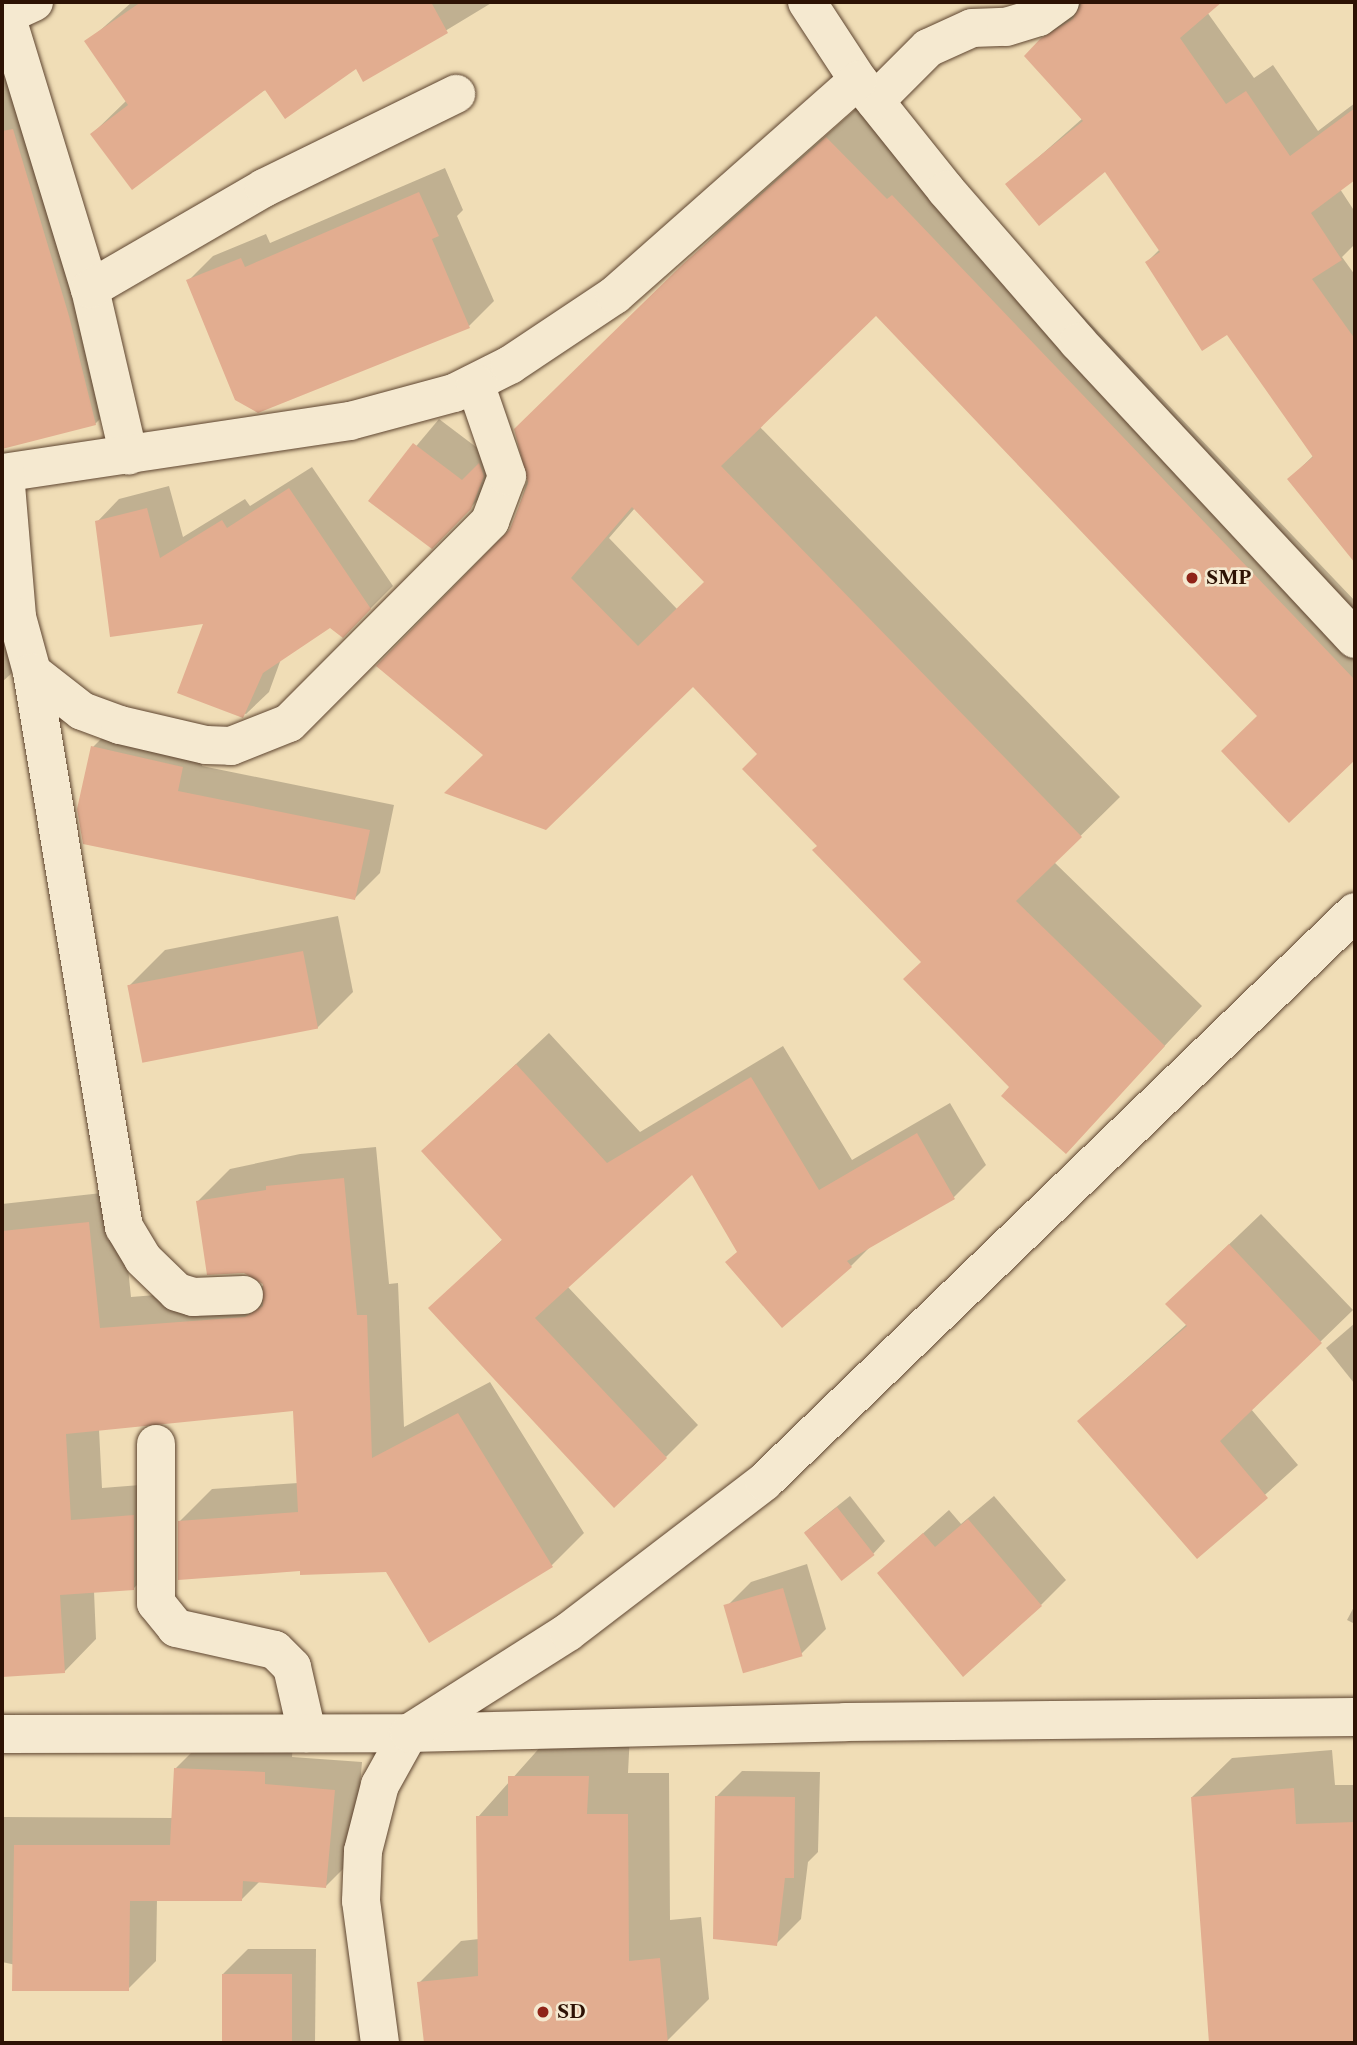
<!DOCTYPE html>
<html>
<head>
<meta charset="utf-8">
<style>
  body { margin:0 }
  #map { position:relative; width:1357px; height:2045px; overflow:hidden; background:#f0ddb6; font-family:"Libre Caslon Text",serif }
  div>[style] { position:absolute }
  .shadow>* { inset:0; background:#0003 }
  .building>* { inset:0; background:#e2ad90; transform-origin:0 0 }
  .roads { filter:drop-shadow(0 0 2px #5e4530) drop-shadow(0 0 2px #5e4530) }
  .minor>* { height:38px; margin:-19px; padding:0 19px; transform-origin:19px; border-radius:19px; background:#f5e9d0 }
  .dots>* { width:19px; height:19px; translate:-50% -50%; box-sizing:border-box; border:4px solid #f5e9d0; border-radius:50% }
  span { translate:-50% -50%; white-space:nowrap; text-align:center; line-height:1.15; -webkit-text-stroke:5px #f5e9d0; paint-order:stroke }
  .poi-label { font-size:19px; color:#2d1204; font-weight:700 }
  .left { translate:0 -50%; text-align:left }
  .frame { position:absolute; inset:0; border:4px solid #2d1204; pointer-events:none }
</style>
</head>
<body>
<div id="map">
  <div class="shadow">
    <i style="clip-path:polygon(132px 2px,493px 2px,364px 80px,356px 67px,92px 134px,127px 100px,87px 42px)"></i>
    <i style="clip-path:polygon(1082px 2px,1219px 2px,1207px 12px,1254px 78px,1273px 65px,1318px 131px,1355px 103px,1355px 178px,1340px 189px,1355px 212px,1355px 244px,1342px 257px,1355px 275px,1355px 560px,1289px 479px,1314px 455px,1227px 332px,1147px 262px,1160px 249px,1106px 169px,1008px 184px,1083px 118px,1026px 56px)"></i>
    <i style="clip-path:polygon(2px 13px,123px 396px,95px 424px,2px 447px)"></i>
    <i style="clip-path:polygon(evenodd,866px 100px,932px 157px,1355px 601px,1355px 757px,1289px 820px,1259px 715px,876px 313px,759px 426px,1120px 797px,1054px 862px,1202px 1006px,1066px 1151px,1011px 1087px,923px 962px,819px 846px,760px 754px,693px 685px,485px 754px,512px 530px,555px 390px,724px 226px,866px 100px,635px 508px,706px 581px,677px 609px,609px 538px,635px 508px)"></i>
    <i style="clip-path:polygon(445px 168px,463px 210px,457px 216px,494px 301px,469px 326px,188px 281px,213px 256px,266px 234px,270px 243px)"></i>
    <i style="clip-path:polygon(439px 419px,488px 456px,496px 482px,432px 546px,371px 500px)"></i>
    <i style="clip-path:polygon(312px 467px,393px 586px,343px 636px,331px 626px,281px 659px,269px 692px,246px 714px,179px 692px,206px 622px,97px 522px,119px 499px,169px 486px,183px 537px,245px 499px,250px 506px)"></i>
    <i style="clip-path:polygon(2px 504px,32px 655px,2px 682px)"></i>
    <i style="clip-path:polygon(118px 722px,207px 742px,202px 766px,394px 805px,380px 873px,355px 898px,93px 747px)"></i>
    <i style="clip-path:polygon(338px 916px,353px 992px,317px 1028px,129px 986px,165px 950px)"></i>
    <i style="clip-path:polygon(549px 1033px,640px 1132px,783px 1046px,852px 1160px,950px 1103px,986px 1165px,954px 1197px,874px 1243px,851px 1266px,739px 1251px,693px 1173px,567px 1286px,698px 1425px,666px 1457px,430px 1308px,503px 1239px,423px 1151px)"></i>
    <i style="clip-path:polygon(376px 1147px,389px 1284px,398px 1283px,404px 1427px,490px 1382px,584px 1533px,552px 1565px,302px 1569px,180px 1521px,212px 1489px,298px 1483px,295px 1409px,99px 1429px,102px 1488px,166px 1483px,166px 1556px,133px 1589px,94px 1591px,96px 1639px,64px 1672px,2px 1675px,2px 1204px,120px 1191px,131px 1297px,265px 1286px,198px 1201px,230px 1169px,300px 1154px)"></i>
    <i style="clip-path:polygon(1261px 1214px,1353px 1310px,1251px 1409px,1298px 1465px,1197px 1556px,1079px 1421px,1187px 1324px,1199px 1273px)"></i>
    <i style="clip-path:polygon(1355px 1323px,1355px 1382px,1354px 1383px,1326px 1348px)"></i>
    <i style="clip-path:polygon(850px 1496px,885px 1541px,873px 1554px,805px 1532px)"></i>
    <i style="clip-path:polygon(994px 1496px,1066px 1580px,1041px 1605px,879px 1573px,949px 1510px,961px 1524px)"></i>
    <i style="clip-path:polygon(807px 1564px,826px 1629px,801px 1654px,726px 1607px,751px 1582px)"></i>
    <i style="clip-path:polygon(1355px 1605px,1355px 1624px,1347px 1620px)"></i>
    <i style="clip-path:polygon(630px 1734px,628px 1773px,669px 1773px,670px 1920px,701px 1917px,709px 1999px,667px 2041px,426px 2043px,419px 1983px,461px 1941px,479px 1939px,478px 1817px,551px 1735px)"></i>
    <i style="clip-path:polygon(204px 1740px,293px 1744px,292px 1757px,362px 1762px,354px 1858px,326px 1886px,260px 1881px,242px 1899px,157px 1899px,156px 1961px,128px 1989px,2px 1962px,2px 1788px,4px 1817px,173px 1818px,176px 1768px)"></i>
    <i style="clip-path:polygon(1332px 1750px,1335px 1785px,1355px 1785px,1355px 2043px,1211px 2043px,1192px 1797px,1232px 1758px)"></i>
    <i style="clip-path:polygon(742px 1771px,820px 1772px,818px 1852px,808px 1862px,801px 1919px,776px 1944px,717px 1796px)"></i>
    <i style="clip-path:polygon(248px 1949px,316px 1949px,315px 2043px,223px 2043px,223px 1974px)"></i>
  </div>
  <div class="building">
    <i style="clip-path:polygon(141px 2px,431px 2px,448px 33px,363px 82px,356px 69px,285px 119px,265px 90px,132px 190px,90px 134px,128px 105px,84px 41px)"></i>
    <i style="clip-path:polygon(1082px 2px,1222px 2px,1180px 38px,1226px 104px,1246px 91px,1290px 156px,1355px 108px,1355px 180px,1311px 213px,1342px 260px,1312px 279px,1355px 339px,1355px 563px,1287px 479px,1313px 457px,1227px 335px,1202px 351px,1145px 262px,1160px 252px,1105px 172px,1039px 226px,1005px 184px,1083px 121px,1024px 56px,1040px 39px,1073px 19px)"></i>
    <i style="clip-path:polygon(13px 129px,69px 316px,96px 425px,2px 449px,2px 131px)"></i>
    <i style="clip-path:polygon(evenodd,826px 137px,887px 199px,892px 195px,1355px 680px,1355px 760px,1289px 823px,1221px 751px,1257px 716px,876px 316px,721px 466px,1082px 837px,1016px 901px,1165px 1046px,1066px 1154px,1001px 1096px,1009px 1087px,903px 979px,921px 962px,812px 850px,817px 846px,742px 769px,757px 754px,693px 687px,546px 830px,444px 793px,483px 755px,376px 666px,510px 529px,528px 483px,514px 429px,683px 264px,826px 137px,632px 507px,704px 582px,638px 646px,571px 578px,632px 507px)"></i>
    <i style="clip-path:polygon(419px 192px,439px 236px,432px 239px,470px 328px,258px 413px,235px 400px,186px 280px,241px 258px,245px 267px)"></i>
    <i style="clip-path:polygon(413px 443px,462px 480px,479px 463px,484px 476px,471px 509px,432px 549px,368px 501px)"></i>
    <i style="clip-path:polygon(289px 488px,371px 609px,343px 638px,330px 628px,263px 673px,243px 718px,177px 693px,203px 624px,110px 637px,95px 521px,147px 508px,160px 558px,222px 520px,227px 528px)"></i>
    <i style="clip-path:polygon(91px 746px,183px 767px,178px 791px,370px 830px,355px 900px,83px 844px,77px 809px)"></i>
    <i style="left:303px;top:951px;width:79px;height:179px;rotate:79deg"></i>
    <i style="clip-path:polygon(516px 1064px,607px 1163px,751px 1077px,819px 1190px,917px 1133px,955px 1199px,847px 1261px,852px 1267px,782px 1328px,725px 1262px,737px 1252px,692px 1175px,535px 1318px,667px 1458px,614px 1508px,428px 1308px,502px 1240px,421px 1151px)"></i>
    <i style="clip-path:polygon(344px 1178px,357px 1315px,367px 1315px,372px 1458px,458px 1413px,553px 1567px,429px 1643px,386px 1572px,300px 1575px,300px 1571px,178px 1580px,178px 1521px,298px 1512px,293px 1411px,66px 1434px,71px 1520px,134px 1515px,134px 1590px,60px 1595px,65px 1673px,2px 1677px,2px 1231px,89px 1222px,100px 1328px,245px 1317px,263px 1306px,263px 1284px,244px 1273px,207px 1275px,196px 1201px,266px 1190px,266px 1186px)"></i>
    <i style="clip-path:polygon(1229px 1244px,1322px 1343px,1220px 1441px,1268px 1498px,1197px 1559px,1077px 1421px,1187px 1326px,1165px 1304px)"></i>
    <i style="left:837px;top:1507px;width:61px;height:42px;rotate:52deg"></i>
    <i style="clip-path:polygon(968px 1519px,1042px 1606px,963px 1677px,877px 1573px,923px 1533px,935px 1547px)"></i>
    <i style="left:783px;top:1588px;width:71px;height:62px;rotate:74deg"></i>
    <i style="clip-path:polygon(174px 1768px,265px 1772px,265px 1784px,335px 1790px,326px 1888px,243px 1881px,242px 1901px,130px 1901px,129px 1991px,12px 1991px,14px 1845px,170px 1845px)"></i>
    <i style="clip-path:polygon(508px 1776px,589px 1776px,587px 1814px,628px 1814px,629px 1961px,660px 1958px,668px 2043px,424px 2043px,417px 1982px,478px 1976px,476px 1816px,508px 1816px)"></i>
    <i style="clip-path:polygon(1294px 1788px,1296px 1824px,1355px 1822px,1355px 2043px,1209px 2043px,1191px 1797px)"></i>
    <i style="clip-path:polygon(715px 1796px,795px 1797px,794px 1878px,785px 1878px,777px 1946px,713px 1939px)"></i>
    <i style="left:222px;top:1974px;width:70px;height:67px"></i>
  </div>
  <div class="roads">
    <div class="minor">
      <i style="left:34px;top:2px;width:31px;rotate:155deg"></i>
      <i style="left:6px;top:15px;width:287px;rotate:73deg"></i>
      <i style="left:90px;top:289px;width:171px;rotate:76.9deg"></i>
      <i style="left:807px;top:2px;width:93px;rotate:56.8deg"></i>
      <i style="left:858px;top:80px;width:141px;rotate:51.3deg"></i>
      <i style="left:946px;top:190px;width:201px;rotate:49deg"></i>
      <i style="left:1078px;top:342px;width:406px;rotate:47deg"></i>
      <i style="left:875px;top:101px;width:75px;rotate:-45deg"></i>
      <i style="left:928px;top:48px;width:48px;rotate:-24.4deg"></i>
      <i style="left:972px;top:28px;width:34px;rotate:-2deg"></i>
      <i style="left:1006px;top:27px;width:34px;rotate:-17deg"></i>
      <i style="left:1039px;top:17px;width:26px;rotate:-36deg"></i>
      <i style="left:90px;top:289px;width:201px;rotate:-30.1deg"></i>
      <i style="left:264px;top:188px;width:214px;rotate:-26.1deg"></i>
      <i style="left:2px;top:473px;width:352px;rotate:-8.5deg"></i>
      <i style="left:350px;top:421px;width:108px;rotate:-15.1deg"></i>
      <i style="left:454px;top:393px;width:63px;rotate:-26.6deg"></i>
      <i style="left:510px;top:365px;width:126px;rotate:-33.7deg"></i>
      <i style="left:615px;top:295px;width:324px;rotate:-41.5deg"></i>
      <i style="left:5px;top:473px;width:144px;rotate:85.2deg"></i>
      <i style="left:17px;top:617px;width:57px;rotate:74.7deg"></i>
      <i style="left:32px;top:672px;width:63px;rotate:38deg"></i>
      <i style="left:82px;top:711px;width:40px;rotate:20.2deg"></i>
      <i style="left:120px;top:725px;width:88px;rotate:13.1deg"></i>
      <i style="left:206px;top:745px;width:25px;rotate:2deg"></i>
      <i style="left:231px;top:746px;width:62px;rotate:-21.6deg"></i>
      <i style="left:289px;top:723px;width:285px;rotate:-45.1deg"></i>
      <i style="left:490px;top:521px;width:48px;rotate:-69.3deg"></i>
      <i style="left:507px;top:476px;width:98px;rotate:-109deg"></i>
      <i style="left:32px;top:672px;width:563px;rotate:80.59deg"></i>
      <i style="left:124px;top:1227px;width:37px;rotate:59deg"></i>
      <i style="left:143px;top:1259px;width:47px;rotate:44.1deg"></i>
      <i style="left:177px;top:1292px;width:17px;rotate:17deg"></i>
      <i style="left:193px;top:1297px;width:51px;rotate:-2.2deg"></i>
      <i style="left:156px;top:1444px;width:159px;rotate:90deg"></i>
      <i style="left:156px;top:1603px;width:32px;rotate:51deg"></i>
      <i style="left:176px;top:1628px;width:101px;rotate:12.5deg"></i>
      <i style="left:275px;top:1650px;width:24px;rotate:45deg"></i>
      <i style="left:292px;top:1667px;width:68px;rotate:77.2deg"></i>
      <i style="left:2px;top:1734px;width:407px;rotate:-0.1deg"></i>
      <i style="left:409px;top:1733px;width:436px;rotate:-1.4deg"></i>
      <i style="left:845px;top:1722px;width:510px;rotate:-0.56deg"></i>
      <i style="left:380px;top:2043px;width:143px;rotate:-97.6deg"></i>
      <i style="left:361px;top:1901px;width:50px;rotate:-87.7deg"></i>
      <i style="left:363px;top:1851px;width:68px;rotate:-75.6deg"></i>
      <i style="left:380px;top:1785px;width:60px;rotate:-60.9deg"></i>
      <i style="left:409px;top:1733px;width:188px;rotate:-32.4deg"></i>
      <i style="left:568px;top:1632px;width:247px;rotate:-37.4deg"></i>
      <i style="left:764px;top:1482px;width:821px;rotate:-43.96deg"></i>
    </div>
  </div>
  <div class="dots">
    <i style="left:1192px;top:578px;background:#8f2418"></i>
    <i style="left:543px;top:2012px;background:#8f2418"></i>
  </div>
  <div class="poi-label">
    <span class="left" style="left:1206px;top:578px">SMP</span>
    <span class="left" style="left:557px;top:2012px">SD</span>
  </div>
  <div class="frame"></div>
</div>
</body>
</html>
